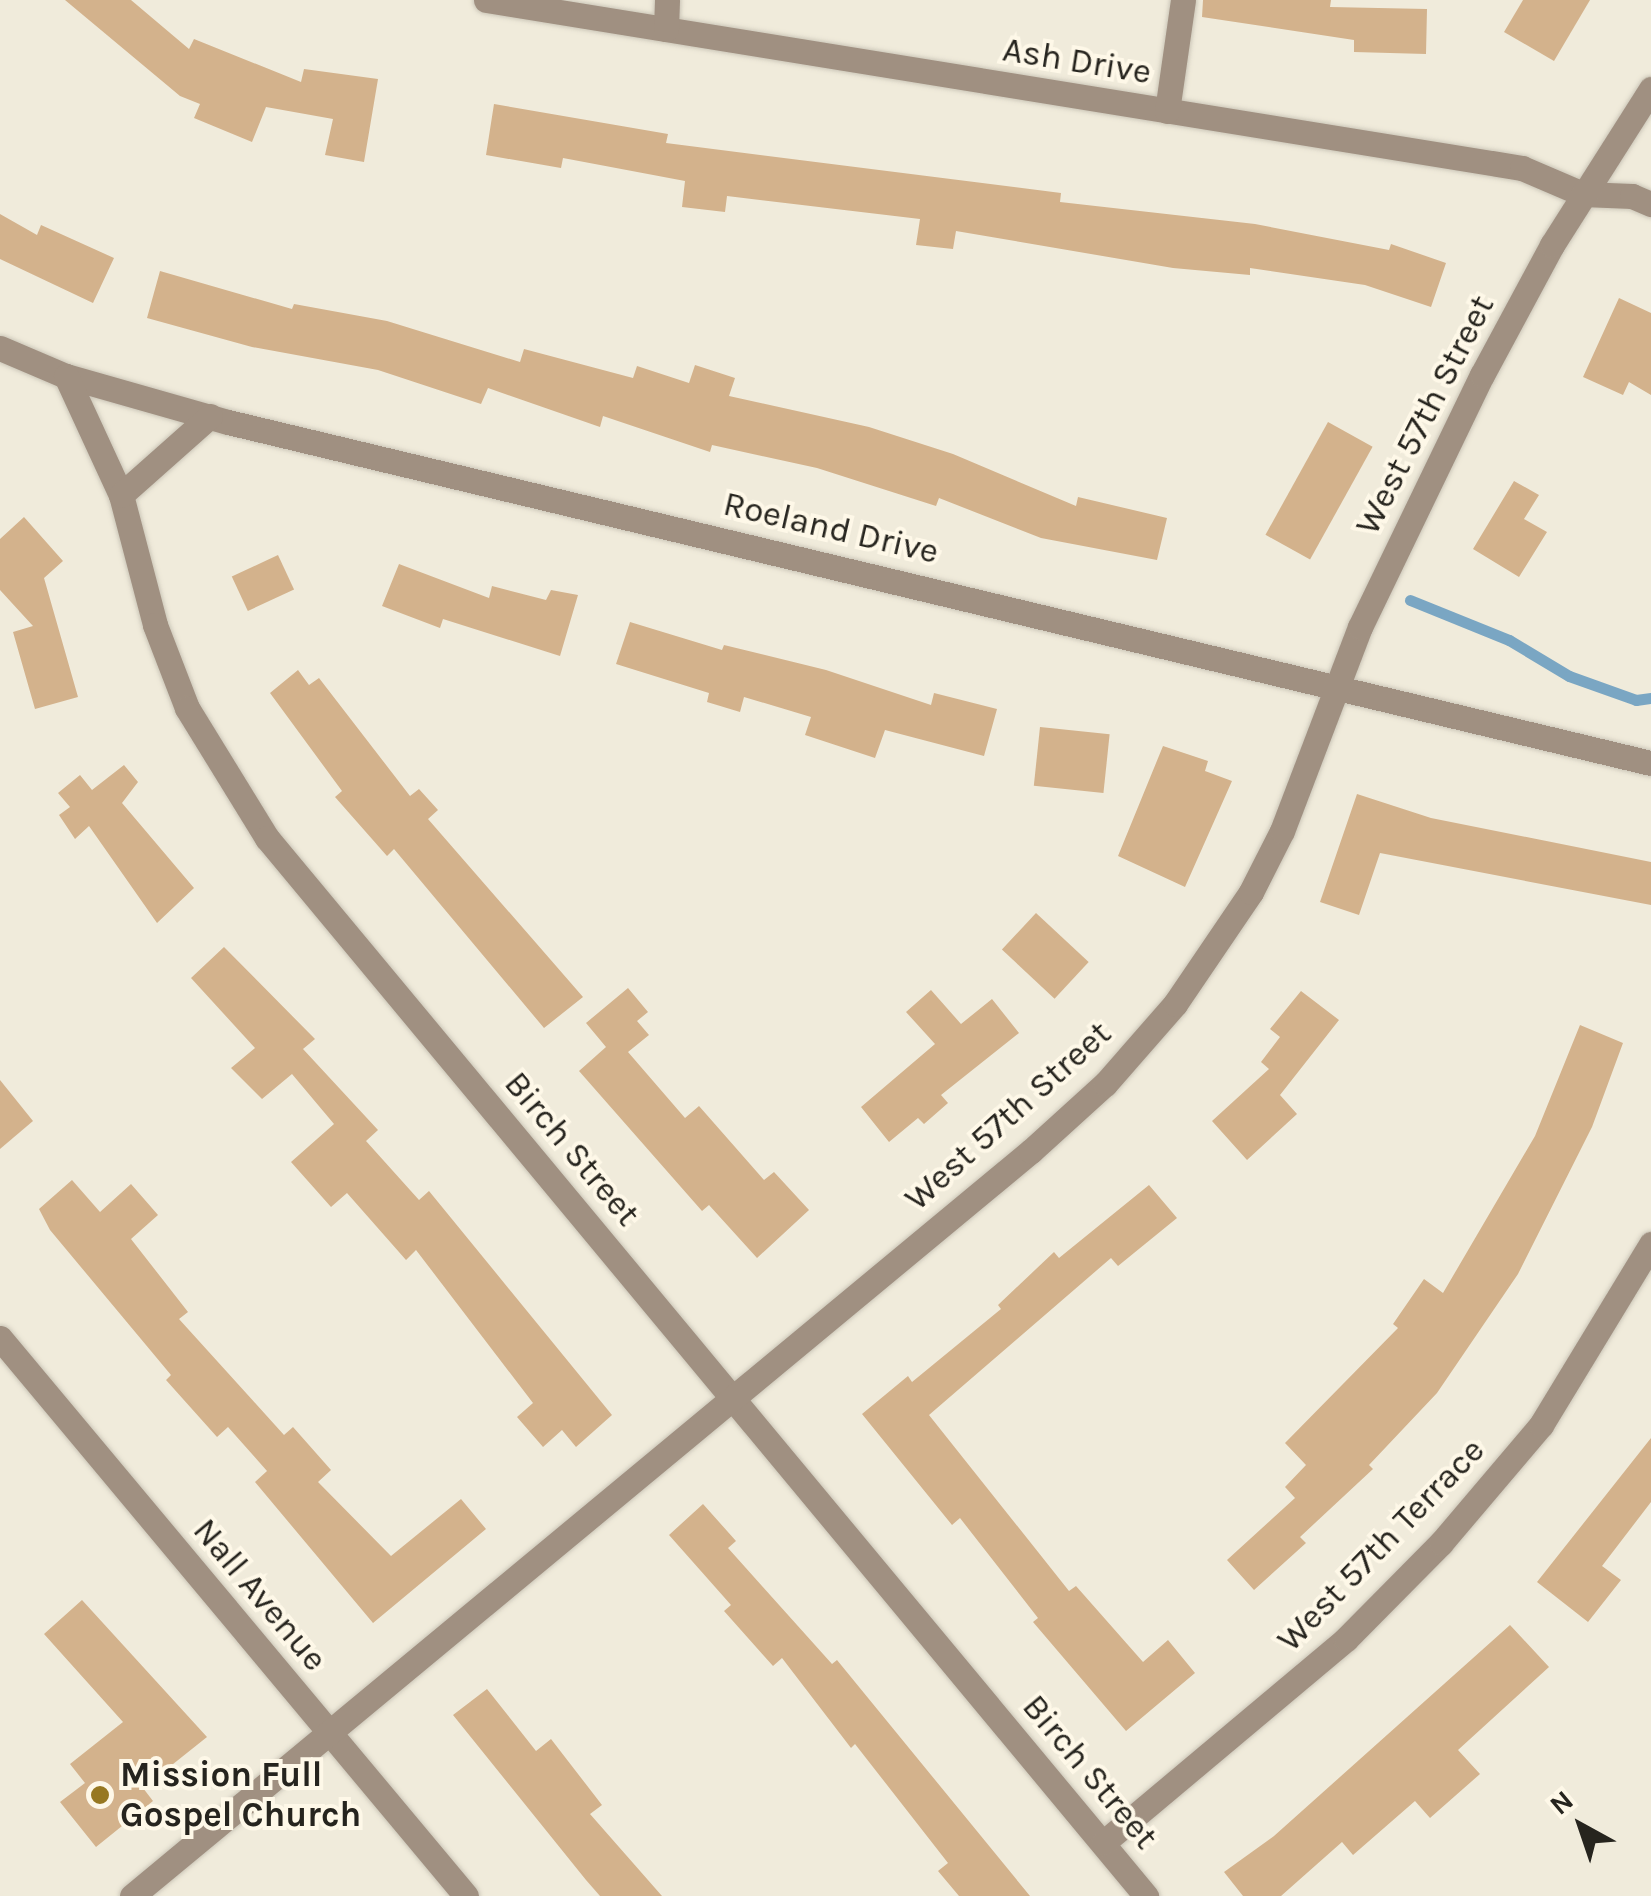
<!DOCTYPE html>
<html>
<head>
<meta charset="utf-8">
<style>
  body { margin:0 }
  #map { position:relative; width:1651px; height:1896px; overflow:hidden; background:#f0ebdb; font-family:Karla,sans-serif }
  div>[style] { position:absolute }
  .stream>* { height:11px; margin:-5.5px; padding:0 5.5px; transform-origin:5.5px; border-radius:5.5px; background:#7aa6c3 }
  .building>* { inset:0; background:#d3b28c; transform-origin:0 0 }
  .roads { filter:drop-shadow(0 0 2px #ccc7b9) drop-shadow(0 0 2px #ccc7b9) }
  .minor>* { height:25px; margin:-12.5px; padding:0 12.5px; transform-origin:12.5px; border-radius:12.5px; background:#a09081 }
  .dots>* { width:28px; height:28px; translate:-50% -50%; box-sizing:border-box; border:5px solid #fef8e8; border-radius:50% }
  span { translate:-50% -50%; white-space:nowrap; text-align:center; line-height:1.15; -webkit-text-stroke:8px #fef8e8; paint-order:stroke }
  .street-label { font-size:35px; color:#26241e }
  .poi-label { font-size:35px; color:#26241e; font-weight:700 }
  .left { translate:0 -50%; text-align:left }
  .north { position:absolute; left:1531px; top:1776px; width:100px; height:100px; -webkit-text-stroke:8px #fef8e8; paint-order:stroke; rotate:320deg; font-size:28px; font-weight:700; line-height:40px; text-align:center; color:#26241e }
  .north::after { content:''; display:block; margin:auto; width:35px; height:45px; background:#26241e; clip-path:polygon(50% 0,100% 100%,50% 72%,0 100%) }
</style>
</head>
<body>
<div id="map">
  <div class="stream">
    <i style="left:1410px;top:600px;width:107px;rotate:22deg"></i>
    <i style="left:1509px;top:640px;width:70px;rotate:31deg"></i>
    <i style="left:1569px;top:676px;width:71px;rotate:19.7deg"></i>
    <i style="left:1636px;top:700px;width:15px;rotate:-8deg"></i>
  </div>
  <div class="building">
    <i style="clip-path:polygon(65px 0,131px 0,189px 49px,194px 39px,301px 82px,304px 69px,378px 79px,364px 162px,325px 155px,333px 119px,266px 107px,252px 142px,194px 118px,200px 104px,180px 96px)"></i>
    <i style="clip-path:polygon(1203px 0,1331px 0,1330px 7px,1427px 9px,1426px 54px,1354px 52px,1354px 40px,1202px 17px)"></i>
    <i style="clip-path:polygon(1523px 0,1590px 0,1554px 61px,1504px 32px)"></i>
    <i style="clip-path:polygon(494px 104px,668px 134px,666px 143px,1061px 193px,1060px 202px,1255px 224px,1389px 250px,1391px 244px,1446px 263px,1431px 307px,1365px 285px,1250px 268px,1250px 275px,1173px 268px,956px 231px,953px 249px,916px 245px,920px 219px,727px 196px,725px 212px,682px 207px,685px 181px,563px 158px,561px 168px,486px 155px)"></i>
    <i style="clip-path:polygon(0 214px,37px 235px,41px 225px,114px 258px,93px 303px,0 259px)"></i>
    <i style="clip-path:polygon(160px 271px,292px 309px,294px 304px,387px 321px,520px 362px,524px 349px,633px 378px,637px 366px,689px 383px,695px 365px,735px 378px,729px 396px,869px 427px,953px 454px,1076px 506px,1078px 497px,1167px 518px,1157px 560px,1041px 538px,939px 498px,936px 506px,817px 468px,712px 445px,710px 452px,603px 416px,600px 427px,488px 388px,481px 404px,378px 370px,252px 347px,147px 318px)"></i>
    <i style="clip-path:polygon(1619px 298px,1651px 313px,1651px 395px,1629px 382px,1623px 395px,1583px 377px)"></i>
    <i style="left:1328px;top:422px;width:51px;height:129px;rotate:29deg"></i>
    <i style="clip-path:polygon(1514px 481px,1539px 495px,1524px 519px,1547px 532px,1519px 577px,1473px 549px)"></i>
    <i style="clip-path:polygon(24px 517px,63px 561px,44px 578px,78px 697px,35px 709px,13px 632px,33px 626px,0 590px,0 539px)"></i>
    <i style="left:278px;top:555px;width:38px;height:51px;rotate:65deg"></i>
    <i style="clip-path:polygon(399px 564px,489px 598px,492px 586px,546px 600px,551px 590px,578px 595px,560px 656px,443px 619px,440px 628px,382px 606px)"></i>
    <i style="clip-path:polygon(630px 622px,722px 650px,724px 645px,826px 670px,931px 705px,934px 693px,997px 709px,984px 756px,885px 730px,875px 758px,805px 735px,811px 717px,744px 697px,740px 712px,707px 702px,709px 693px,616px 664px)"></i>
    <i style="clip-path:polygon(298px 670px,309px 685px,319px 678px,410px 796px,419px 789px,438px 810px,428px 819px,583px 997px,544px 1028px,394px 849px,387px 856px,335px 797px,342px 791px,270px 693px)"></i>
    <i style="left:1040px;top:727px;width:70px;height:59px;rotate:6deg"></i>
    <i style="clip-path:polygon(1163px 746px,1208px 761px,1205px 771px,1232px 781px,1185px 887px,1118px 856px)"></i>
    <i style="clip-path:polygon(124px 765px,138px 782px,122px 803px,194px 888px,157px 923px,89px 826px,75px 839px,59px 815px,70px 807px,58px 793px,80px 775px,92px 790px)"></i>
    <i style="clip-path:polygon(1357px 794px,1431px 818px,1651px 862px,1651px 905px,1380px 853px,1359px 915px,1320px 902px)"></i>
    <i style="left:1036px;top:913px;width:72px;height:50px;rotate:43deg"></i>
    <i style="clip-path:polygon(224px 947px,315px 1039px,303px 1049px,378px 1130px,366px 1141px,419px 1200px,429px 1191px,612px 1415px,576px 1447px,562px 1430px,543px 1447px,517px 1417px,533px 1403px,416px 1250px,406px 1260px,347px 1193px,331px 1207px,291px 1162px,334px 1124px,292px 1074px,262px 1099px,231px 1068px,255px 1048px,191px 978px)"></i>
    <i style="clip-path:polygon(628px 988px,648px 1012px,637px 1021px,649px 1035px,628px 1052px,685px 1118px,699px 1106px,764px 1180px,774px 1172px,809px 1210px,757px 1258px,709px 1205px,702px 1211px,579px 1071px,606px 1047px,586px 1023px)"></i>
    <i style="clip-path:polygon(931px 990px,961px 1024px,992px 999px,1019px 1033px,941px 1095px,948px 1103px,924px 1124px,918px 1118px,889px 1142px,861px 1107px,935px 1044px,906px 1012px)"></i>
    <i style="clip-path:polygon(1301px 991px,1339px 1020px,1280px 1095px,1297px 1114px,1247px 1160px,1212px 1121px,1269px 1069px,1261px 1062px,1280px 1037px,1270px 1029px)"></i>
    <i style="clip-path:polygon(1580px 1025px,1623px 1043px,1592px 1127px,1518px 1274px,1437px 1393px,1369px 1465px,1373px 1469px,1300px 1537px,1306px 1543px,1254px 1590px,1227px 1560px,1295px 1498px,1285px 1487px,1306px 1465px,1285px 1443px,1398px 1328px,1393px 1324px,1424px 1279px,1443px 1293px,1535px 1136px)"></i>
    <i style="clip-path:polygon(0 1080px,33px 1121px,0 1149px)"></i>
    <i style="clip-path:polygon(72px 1180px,100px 1212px,131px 1184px,158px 1215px,131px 1239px,188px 1312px,179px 1319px,284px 1435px,293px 1427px,331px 1470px,318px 1482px,391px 1556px,461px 1499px,486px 1529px,373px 1623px,255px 1482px,267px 1471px,228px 1427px,217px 1437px,166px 1380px,171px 1375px,50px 1230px,39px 1209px)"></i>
    <i style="clip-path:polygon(1149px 1185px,1177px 1218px,1118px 1266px,1111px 1258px,929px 1415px,1069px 1591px,1076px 1586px,1143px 1662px,1168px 1640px,1195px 1673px,1126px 1731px,1033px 1622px,1038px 1618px,960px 1518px,952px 1525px,862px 1414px,908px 1376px,912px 1382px,1001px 1309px,998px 1305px,1054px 1252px,1059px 1258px)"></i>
    <i style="clip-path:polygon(1651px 1438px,1651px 1502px,1602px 1566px,1621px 1580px,1588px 1622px,1537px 1582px)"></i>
    <i style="clip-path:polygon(703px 1504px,736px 1541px,728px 1548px,832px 1664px,837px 1660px,1030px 1896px,959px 1896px,938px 1871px,948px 1863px,855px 1744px,851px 1748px,782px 1658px,773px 1666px,724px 1611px,731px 1605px,669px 1535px)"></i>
    <i style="clip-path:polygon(82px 1600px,207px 1737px,143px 1788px,153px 1801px,96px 1847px,60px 1802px,85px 1783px,70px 1764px,123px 1722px,44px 1634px)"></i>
    <i style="clip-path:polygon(1510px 1625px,1549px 1667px,1458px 1750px,1480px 1774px,1430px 1818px,1415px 1801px,1353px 1855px,1342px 1842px,1281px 1896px,1243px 1896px,1224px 1872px,1274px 1836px)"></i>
    <i style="clip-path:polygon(487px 1689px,536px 1751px,551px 1739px,602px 1805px,590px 1814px,662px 1896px,600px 1896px,586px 1880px,453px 1715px)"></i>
  </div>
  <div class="roads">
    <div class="minor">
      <i style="left:486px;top:0;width:1050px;rotate:9.21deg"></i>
      <i style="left:1522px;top:168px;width:66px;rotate:23.1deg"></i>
      <i style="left:1583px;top:194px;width:49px;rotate:2.3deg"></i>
      <i style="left:1632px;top:196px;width:21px;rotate:23deg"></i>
      <i style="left:666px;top:29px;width:29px;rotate:-88deg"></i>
      <i style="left:1167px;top:111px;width:112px;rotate:-81.8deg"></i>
      <i style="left:0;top:348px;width:72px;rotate:23deg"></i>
      <i style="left:66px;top:376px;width:168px;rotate:15.9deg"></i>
      <i style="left:228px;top:422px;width:1463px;rotate:13.48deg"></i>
      <i style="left:66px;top:376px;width:131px;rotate:65.2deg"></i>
      <i style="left:121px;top:495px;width:134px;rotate:75.3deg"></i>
      <i style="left:155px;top:625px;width:89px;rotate:68.9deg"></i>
      <i style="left:187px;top:708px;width:153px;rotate:58.4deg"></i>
      <i style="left:267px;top:838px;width:1376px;rotate:50.28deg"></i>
      <i style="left:121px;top:495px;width:119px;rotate:-41.6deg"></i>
      <i style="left:0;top:1338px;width:727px;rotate:50.13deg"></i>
      <i style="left:1103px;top:1843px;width:317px;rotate:-40deg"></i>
      <i style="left:1346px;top:1639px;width:135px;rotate:-45.3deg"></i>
      <i style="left:1441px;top:1543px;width:155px;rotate:-49.7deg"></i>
      <i style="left:1541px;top:1425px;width:212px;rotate:-58.7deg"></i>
      <i style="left:132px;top:1896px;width:1168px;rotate:-39.65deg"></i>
      <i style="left:1031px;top:1151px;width:100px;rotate:-42.2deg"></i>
      <i style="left:1105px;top:1084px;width:106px;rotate:-48.8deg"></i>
      <i style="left:1175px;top:1004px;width:135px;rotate:-55.8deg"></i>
      <i style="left:1251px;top:892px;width:68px;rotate:-63.1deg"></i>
      <i style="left:1282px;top:831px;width:218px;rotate:-69.1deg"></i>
      <i style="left:1360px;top:627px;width:280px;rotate:-64.2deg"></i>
      <i style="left:1482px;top:375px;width:148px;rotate:-61.7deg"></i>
      <i style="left:1552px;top:245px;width:185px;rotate:-57.6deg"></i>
    </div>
  </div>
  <div class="dots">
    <i style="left:100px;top:1795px;background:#977821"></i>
  </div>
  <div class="street-label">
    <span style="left:1077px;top:61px;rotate:9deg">Ash Drive</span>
    <span style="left:1425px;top:415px;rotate:-63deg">West 57th Street</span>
    <span style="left:831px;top:528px;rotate:13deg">Roeland Drive</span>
    <span style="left:1008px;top:1116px;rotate:-42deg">West 57th Street</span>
    <span style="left:572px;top:1149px;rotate:50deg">Birch Street</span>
    <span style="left:1381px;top:1545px;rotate:-46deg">West 57th Terrace</span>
    <span style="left:260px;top:1595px;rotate:50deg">Nall Avenue</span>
    <span style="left:1090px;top:1772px;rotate:50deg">Birch Street</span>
  </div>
  <div class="poi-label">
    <span class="left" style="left:120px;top:1795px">Mission Full<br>Gospel Church</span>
  </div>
  <div class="north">N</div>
</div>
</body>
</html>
